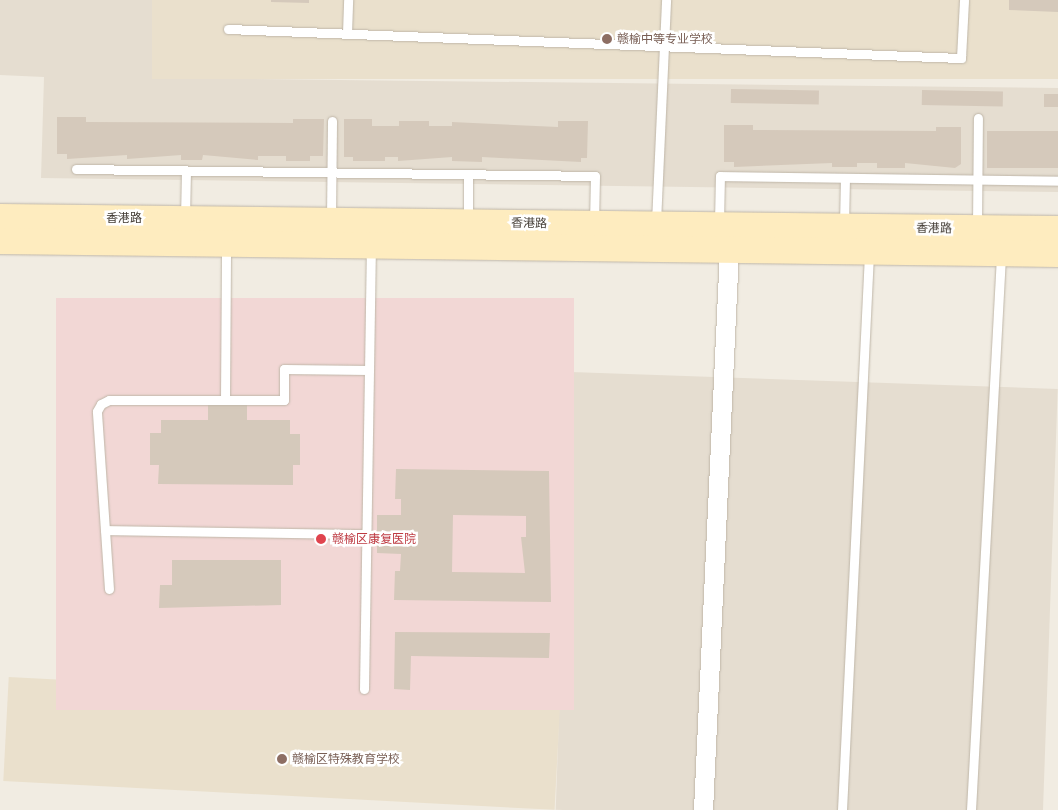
<!DOCTYPE html>
<html>
<head>
<meta charset="utf-8">
<style>
  body { margin:0 }
  #map { position:relative; width:1058px; height:810px; overflow:hidden; background:#f1ece2; font-family:"IBM Plex Sans","Noto Sans SC",sans-serif }
  div>[style] { position:absolute }
  .residential>* { inset:0; background:#e5ddd0; transform-origin:0 0 }
  .education>* { inset:0; background:#eae0cc; transform-origin:0 0 }
  .medical>* { inset:0; background:#f2d7d5; transform-origin:0 0 }
  .building>* { inset:0; background:#d5c9bb; transform-origin:0 0 }
  .roads { filter:drop-shadow(0 0 1px #bfb6a8) drop-shadow(0 0 1px #bfb6a8) }
  .lane>* { height:9px; margin:-4.5px; padding:0 4.5px; transform-origin:4.5px; border-radius:4.5px; background:#fff }
  .street>* { height:19px; margin:-9.5px; padding:0 9.5px; transform-origin:9.5px; border-radius:9.5px; background:#fff }
  .secondary>* { height:26px; margin:-13px; padding:0 13px; transform-origin:13px; border-radius:13px; background:#feecbf }
  .dots>* { width:14px; height:14px; translate:-50% -50%; box-sizing:border-box; border:2px solid #fff; border-radius:50% }
  span { translate:-50% -50%; white-space:nowrap; text-align:center; line-height:1.15; -webkit-text-stroke:5px #fff; paint-order:stroke }
  .education-label { font-size:12px; color:#785e54 }
  .left { translate:0 -50%; text-align:left }
  .street-label { font-size:12px; color:#423b33 }
  .health-label { font-size:12px; color:#be3a42 }
</style>
</head>
<body>
<div id="map">
  <div class="residential">
    <i style="clip-path:polygon(0 0,152px 0,161px 78px,1058px 88px,1058px 192px,41px 178px,44px 77px,0 75px)"></i>
    <i style="left:571px;top:372px;width:487px;height:438px;rotate:2deg"></i>
  </div>
  <div class="education">
    <i style="left:152px;top:0;width:906px;height:79px"></i>
    <i style="left:560px;top:706px;width:104px;height:552px;rotate:93deg"></i>
  </div>
  <div class="medical">
    <i style="left:56px;top:298px;width:518px;height:412px"></i>
  </div>
  <div class="building">
    <i style="clip-path:polygon(271px 0,309px 0,309px 3px,271px 2px)"></i>
    <i style="clip-path:polygon(1009px 0,1058px 0,1058px 12px,1009px 10px)"></i>
    <i style="left:731px;top:89px;width:88px;height:14px;rotate:1deg"></i>
    <i style="left:922px;top:90px;width:81px;height:15px;rotate:1deg"></i>
    <i style="left:1044px;top:94px;width:14px;height:13px"></i>
    <i style="clip-path:polygon(57px 117px,86px 117px,86px 122px,293px 123px,293px 119px,324px 119px,323px 156px,310px 156px,310px 161px,286px 161px,286px 156px,258px 156px,258px 160px,203px 155px,202px 160px,181px 160px,181px 155px,127px 159px,127px 155px,67px 159px,67px 154px,57px 154px)"></i>
    <i style="clip-path:polygon(344px 119px,372px 119px,372px 126px,399px 126px,399px 121px,429px 121px,429px 126px,452px 126px,452px 122px,558px 127px,558px 121px,588px 121px,587px 158px,581px 158px,581px 162px,482px 157px,482px 162px,452px 161px,452px 157px,398px 161px,398px 157px,385px 157px,385px 161px,353px 161px,353px 157px,344px 157px)"></i>
    <i style="clip-path:polygon(724px 125px,753px 125px,753px 130px,936px 131px,936px 127px,961px 127px,961px 164px,955px 168px,905px 163px,905px 168px,877px 168px,877px 163px,857px 163px,857px 167px,832px 167px,832px 163px,734px 167px,734px 162px,724px 162px)"></i>
    <i style="left:987px;top:131px;width:71px;height:37px"></i>
    <i style="clip-path:polygon(208px 405px,247px 405px,247px 420px,290px 420px,290px 434px,300px 434px,300px 465px,293px 465px,293px 485px,158px 484px,159px 465px,150px 465px,150px 433px,161px 433px,161px 420px,208px 420px)"></i>
    <i style="clip-path:polygon(evenodd,396px 469px,549px 471px,551px 602px,394px 600px,395px 571px,400px 571px,401px 554px,377px 553px,377px 515px,401px 515px,401px 499px,395px 499px,396px 469px,453px 515px,526px 516px,526px 537px,521px 537px,525px 573px,452px 572px,453px 515px)"></i>
    <i style="clip-path:polygon(172px 560px,281px 560px,281px 605px,159px 608px,160px 585px,172px 585px)"></i>
    <i style="clip-path:polygon(395px 632px,550px 633px,549px 658px,411px 656px,410px 690px,394px 689px)"></i>
  </div>
  <div class="roads">
    <div class="lane">
      <i style="left:228px;top:29px;width:734px;rotate:2.27deg"></i>
      <i style="left:961px;top:58px;width:58px;rotate:-87deg"></i>
      <i style="left:347px;top:33px;width:33px;rotate:-88deg"></i>
      <i style="left:76px;top:169px;width:519px;rotate:0.77deg"></i>
      <i style="left:595px;top:176px;width:46px;rotate:91.2deg"></i>
      <i style="left:185px;top:218px;width:47px;rotate:-88.8deg"></i>
      <i style="left:331px;top:218px;width:97px;rotate:-89.4deg"></i>
      <i style="left:468px;top:219px;width:45px;rotate:-90deg"></i>
      <i style="left:656px;top:222px;width:222px;rotate:-87.4deg"></i>
      <i style="left:719px;top:222px;width:46px;rotate:-88.8deg"></i>
      <i style="left:720px;top:176px;width:338px;rotate:0.8deg"></i>
      <i style="left:844px;top:225px;width:47px;rotate:-88.8deg"></i>
      <i style="left:977px;top:226px;width:108px;rotate:-89.5deg"></i>
      <i style="left:225px;top:400px;width:154px;rotate:-89.6deg"></i>
      <i style="left:105px;top:530px;width:261px;rotate:0.9deg"></i>
      <i style="left:109px;top:589px;width:178px;rotate:-93.9deg"></i>
      <i style="left:97px;top:411px;width:8px;rotate:-60deg"></i>
      <i style="left:101px;top:404px;width:9px;rotate:-27deg"></i>
      <i style="left:109px;top:400px;width:175px"></i>
      <i style="left:284px;top:400px;width:31px;rotate:-90deg"></i>
      <i style="left:284px;top:369px;width:85px;rotate:0.7deg"></i>
      <i style="left:364px;top:689px;width:441px;rotate:-89.1deg"></i>
      <i style="left:842px;top:810px;width:557px;rotate:-87.22deg"></i>
      <i style="left:971px;top:810px;width:555px;rotate:-86.9deg"></i>
    </div>
    <div class="street">
      <i style="left:703px;top:810px;width:561px;rotate:-87.34deg"></i>
    </div>
    <div class="secondary">
      <i style="left:0;top:217px;width:1058px;rotate:0.65deg"></i>
      <i style="left:0;top:241px;width:1058px;rotate:0.7deg"></i>
    </div>
  </div>
  <div class="dots">
    <i style="left:607px;top:39px;background:#8d6e63"></i>
    <i style="left:321px;top:539px;background:#e0444e"></i>
    <i style="left:282px;top:759px;background:#8d6e63"></i>
  </div>
  <div class="education-label">
    <span class="left" style="left:617px;top:39px">赣榆中等专业学校</span>
    <span class="left" style="left:292px;top:759px">赣榆区特殊教育学校</span>
  </div>
  <div class="street-label">
    <span style="left:124px;top:218px">香港路</span>
    <span style="left:529px;top:223px;rotate:1deg">香港路</span>
    <span style="left:934px;top:228px;rotate:1deg">香港路</span>
  </div>
  <div class="health-label">
    <span class="left" style="left:332px;top:539px">赣榆区康复医院</span>
  </div>
</div>
</body>
</html>
